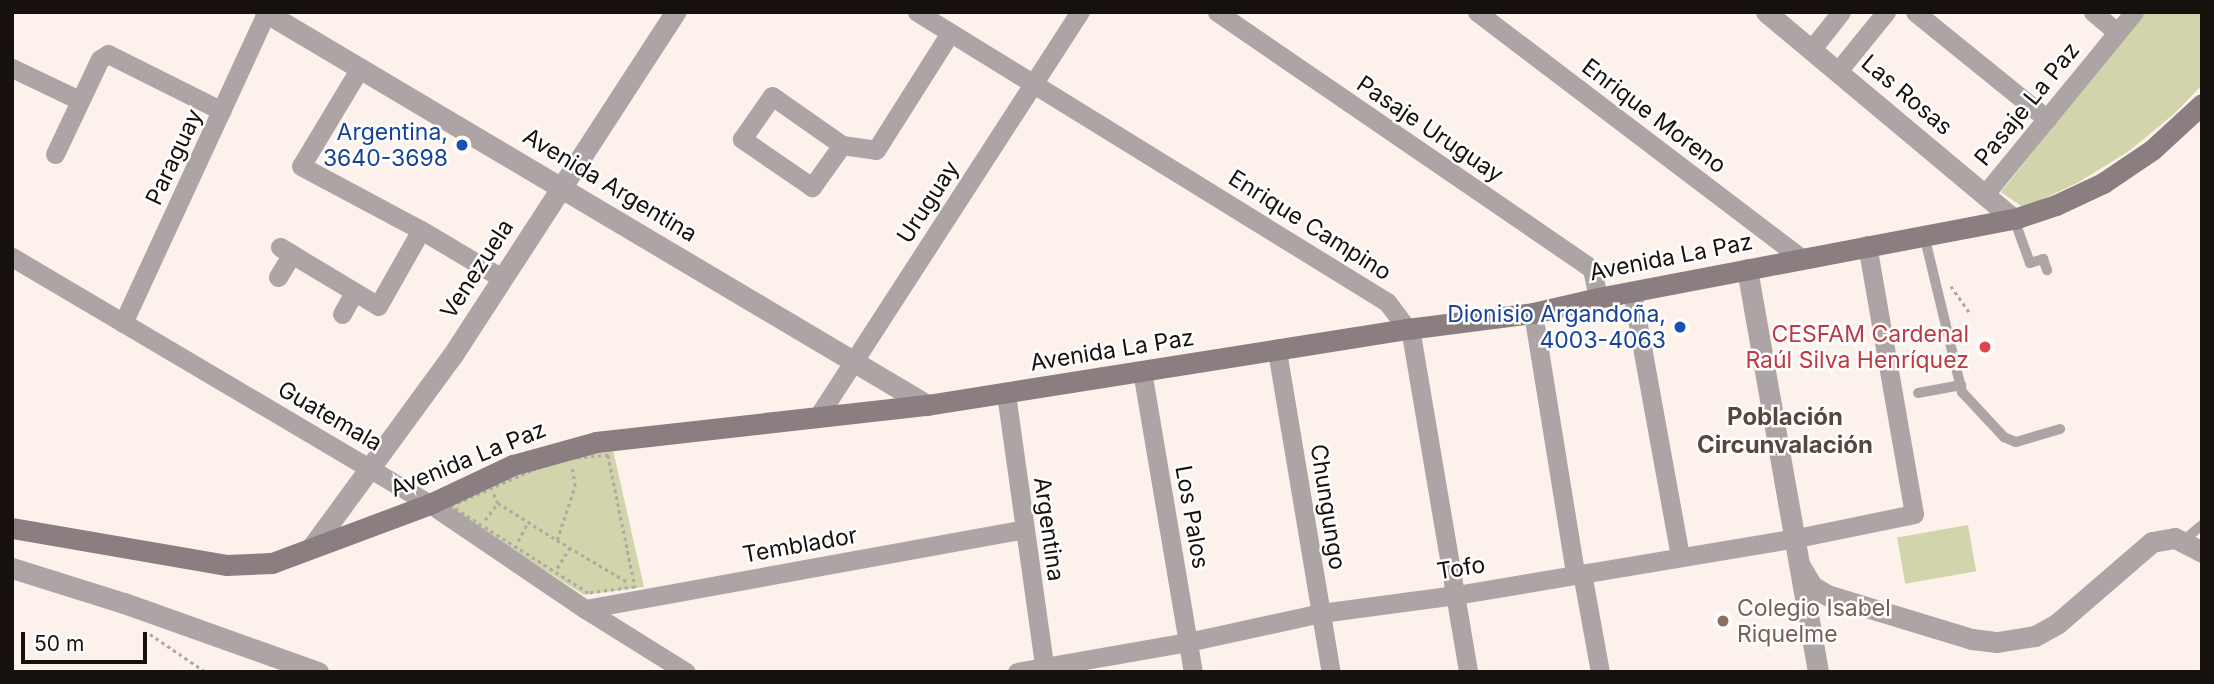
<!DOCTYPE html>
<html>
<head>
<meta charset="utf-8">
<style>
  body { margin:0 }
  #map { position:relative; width:2214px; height:684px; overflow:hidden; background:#fcf1eb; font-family:Inter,sans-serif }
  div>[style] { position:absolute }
  .green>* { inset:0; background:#d2d5ab; transform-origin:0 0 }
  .path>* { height:2.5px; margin-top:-1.25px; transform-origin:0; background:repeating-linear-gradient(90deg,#b1a8a3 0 3.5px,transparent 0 7px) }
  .service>* { height:10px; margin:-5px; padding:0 5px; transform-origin:5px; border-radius:5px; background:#ada4a6 }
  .minor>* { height:19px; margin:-9.5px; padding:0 9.5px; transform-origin:9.5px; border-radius:9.5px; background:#ada4a6 }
  .tertiary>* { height:21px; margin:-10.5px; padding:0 10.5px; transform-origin:10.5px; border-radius:10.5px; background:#ada4a6 }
  .secondary>* { height:21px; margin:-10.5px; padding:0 10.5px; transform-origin:10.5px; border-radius:10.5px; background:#8b7e80 }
  .dots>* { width:19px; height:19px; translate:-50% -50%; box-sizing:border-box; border:4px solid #fff; border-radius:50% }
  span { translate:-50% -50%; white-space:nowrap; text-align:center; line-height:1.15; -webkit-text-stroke:5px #fff; paint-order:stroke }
  .street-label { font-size:23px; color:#17110e }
  .transit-label { font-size:23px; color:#164399 }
  .right { translate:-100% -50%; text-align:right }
  .health-label { font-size:23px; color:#be3a42 }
  .education-label { font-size:23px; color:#785e54 }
  .left { translate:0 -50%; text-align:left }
  .neighbourhood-label { font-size:24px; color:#55463e; font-weight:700 }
  .frame { position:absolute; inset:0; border:14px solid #17110e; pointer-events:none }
  .scale { position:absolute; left:21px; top:632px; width:126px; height:32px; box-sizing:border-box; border:4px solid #17110e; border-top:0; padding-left:9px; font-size:21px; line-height:24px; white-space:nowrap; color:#17110e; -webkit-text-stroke:5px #fff; paint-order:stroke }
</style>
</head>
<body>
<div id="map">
  <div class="green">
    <i style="clip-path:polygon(2144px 12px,2202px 12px,2202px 85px,2174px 114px,2129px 151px,2079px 182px,2024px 208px,2001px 192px)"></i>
    <i style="clip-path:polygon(613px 450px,644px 587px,584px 595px,443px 506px,548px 460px,572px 452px)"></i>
    <i style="left:1968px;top:525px;width:47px;height:72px;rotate:80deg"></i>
  </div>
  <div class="path">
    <i style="left:1951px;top:286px;width:35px;rotate:55deg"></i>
    <i style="left:608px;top:455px;width:135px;rotate:78.4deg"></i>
    <i style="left:635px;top:587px;width:47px;rotate:172.7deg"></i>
    <i style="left:588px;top:593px;width:162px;rotate:-147.6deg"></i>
    <i style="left:451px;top:506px;width:89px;rotate:-24deg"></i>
    <i style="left:532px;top:470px;width:40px;rotate:-18deg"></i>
    <i style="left:570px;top:458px;width:38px;rotate:-5deg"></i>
    <i style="left:494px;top:494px;width:10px;rotate:66deg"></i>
    <i style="left:498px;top:503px;width:70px;rotate:32.1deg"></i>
    <i style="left:557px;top:540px;width:57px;rotate:-71.6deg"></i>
    <i style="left:575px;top:486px;width:18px;rotate:-99deg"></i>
    <i style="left:485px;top:520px;width:21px;rotate:-53deg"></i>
    <i style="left:557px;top:540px;width:84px;rotate:30.8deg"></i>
    <i style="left:518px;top:541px;width:21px;rotate:-62deg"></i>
    <i style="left:557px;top:568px;width:25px;rotate:-58deg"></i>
    <i style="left:150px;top:634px;width:68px;rotate:34.2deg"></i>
  </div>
  <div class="service">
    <i style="left:2014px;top:219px;width:47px;rotate:70deg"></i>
    <i style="left:2030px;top:263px;width:14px;rotate:-17deg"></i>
    <i style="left:2043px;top:259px;width:12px;rotate:70deg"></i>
    <i style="left:1924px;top:235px;width:162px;rotate:76.4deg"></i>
    <i style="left:1962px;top:392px;width:62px;rotate:47deg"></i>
    <i style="left:2004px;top:437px;width:13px;rotate:23deg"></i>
    <i style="left:2016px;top:442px;width:46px;rotate:-16.5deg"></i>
    <i style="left:1918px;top:393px;width:44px;rotate:-10.5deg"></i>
    <i style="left:2184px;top:540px;width:23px;rotate:-40deg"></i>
  </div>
  <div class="minor">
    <i style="left:917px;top:12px;width:552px;rotate:31.68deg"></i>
    <i style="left:1387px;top:302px;width:40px;rotate:53deg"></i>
    <i style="left:1411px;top:334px;width:343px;rotate:80.4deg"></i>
    <i style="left:1217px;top:12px;width:455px;rotate:34.4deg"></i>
    <i style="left:1592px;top:269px;width:30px;rotate:78deg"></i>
    <i style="left:1477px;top:12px;width:407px;rotate:37.2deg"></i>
    <i style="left:1915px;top:12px;width:170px;rotate:39deg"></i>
    <i style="left:2093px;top:12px;width:31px;rotate:40deg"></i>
    <i style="left:1811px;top:50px;width:48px;rotate:-51.7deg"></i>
    <i style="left:12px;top:68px;width:74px;rotate:25.5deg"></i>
    <i style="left:360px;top:68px;width:114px;rotate:121deg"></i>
    <i style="left:301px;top:166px;width:136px;rotate:28.1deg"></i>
    <i style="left:421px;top:230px;width:94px;rotate:30.7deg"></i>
    <i style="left:1838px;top:71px;width:76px;rotate:-50.9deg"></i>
    <i style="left:842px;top:145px;width:52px;rotate:125.5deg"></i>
    <i style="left:812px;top:187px;width:85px;rotate:-145.6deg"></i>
    <i style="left:742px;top:139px;width:52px;rotate:-55.1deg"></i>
    <i style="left:772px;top:96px;width:85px;rotate:35deg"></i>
    <i style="left:842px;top:145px;width:34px;rotate:8deg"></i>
    <i style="left:876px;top:150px;width:138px;rotate:-57.7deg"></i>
    <i style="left:55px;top:154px;width:105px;rotate:-64.7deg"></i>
    <i style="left:100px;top:59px;width:9px;rotate:-32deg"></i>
    <i style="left:108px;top:54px;width:127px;rotate:26.6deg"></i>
    <i style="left:1985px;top:194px;width:235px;rotate:-50.7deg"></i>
    <i style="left:280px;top:247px;width:114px;rotate:31deg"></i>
    <i style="left:378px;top:306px;width:87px;rotate:-60.5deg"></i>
    <i style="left:12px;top:257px;width:486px;rotate:30.6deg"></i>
    <i style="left:430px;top:504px;width:187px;rotate:34.1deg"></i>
    <i style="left:585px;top:609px;width:119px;rotate:32deg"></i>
    <i style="left:278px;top:277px;width:27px;rotate:-59deg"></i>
    <i style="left:1632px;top:292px;width:267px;rotate:79.7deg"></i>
    <i style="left:1533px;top:313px;width:262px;rotate:80.8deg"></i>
    <i style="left:342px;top:314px;width:25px;rotate:-61deg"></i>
    <i style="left:123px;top:323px;width:343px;rotate:-65.2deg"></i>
    <i style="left:1277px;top:351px;width:326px;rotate:80.5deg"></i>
    <i style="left:1142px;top:371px;width:305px;rotate:80.4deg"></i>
    <i style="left:1006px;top:394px;width:281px;rotate:82deg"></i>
    <i style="left:817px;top:418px;width:484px;rotate:-57.1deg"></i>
    <i style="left:1582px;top:573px;width:101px;rotate:79.7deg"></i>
    <i style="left:585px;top:609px;width:446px;rotate:-10.3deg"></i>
    <i style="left:1017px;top:672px;width:174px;rotate:-10deg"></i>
    <i style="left:1188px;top:642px;width:136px;rotate:-12.3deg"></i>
    <i style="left:1321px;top:613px;width:136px;rotate:-7.6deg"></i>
    <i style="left:1456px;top:595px;width:346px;rotate:-9.5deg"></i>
    <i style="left:1797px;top:538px;width:119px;rotate:-11.6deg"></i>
    <i style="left:1914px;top:514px;width:273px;rotate:-99.9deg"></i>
  </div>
  <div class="tertiary">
    <i style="left:265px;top:12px;width:770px;rotate:30.7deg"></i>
    <i style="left:1766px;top:12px;width:323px;rotate:39.9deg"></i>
    <i style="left:1747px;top:269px;width:409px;rotate:80deg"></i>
    <i style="left:312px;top:547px;width:237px;rotate:-53.8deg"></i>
    <i style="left:452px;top:356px;width:410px;rotate:-57deg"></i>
    <i style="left:1800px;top:566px;width:23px;rotate:59deg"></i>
    <i style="left:1812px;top:586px;width:17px;rotate:31deg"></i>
    <i style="left:1827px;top:595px;width:152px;rotate:16.9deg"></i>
    <i style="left:1972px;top:639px;width:25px;rotate:7deg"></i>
    <i style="left:1997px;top:642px;width:38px;rotate:-9deg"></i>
    <i style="left:2035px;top:636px;width:26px;rotate:-29deg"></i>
    <i style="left:2058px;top:623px;width:124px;rotate:-40.8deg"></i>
    <i style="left:2152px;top:542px;width:23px;rotate:-10deg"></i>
    <i style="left:2175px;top:538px;width:30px;rotate:27deg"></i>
    <i style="left:12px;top:568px;width:117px;rotate:17.4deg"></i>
    <i style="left:124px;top:603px;width:206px;rotate:19.6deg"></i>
  </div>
  <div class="secondary">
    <i style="left:12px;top:528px;width:217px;rotate:9.8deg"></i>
    <i style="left:226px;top:565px;width:46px;rotate:-2.5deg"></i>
    <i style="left:272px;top:563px;width:169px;rotate:-20.5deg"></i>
    <i style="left:430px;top:504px;width:92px;rotate:-25.2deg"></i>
    <i style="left:513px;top:465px;width:86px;rotate:-15.5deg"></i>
    <i style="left:596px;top:442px;width:333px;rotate:-6.4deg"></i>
    <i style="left:927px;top:405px;width:486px;rotate:-9deg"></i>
    <i style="left:1407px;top:329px;width:127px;rotate:-7.2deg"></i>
    <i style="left:1533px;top:313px;width:67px;rotate:-13deg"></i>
    <i style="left:1598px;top:298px;width:423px;rotate:-10.8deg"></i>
    <i style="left:2014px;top:219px;width:44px;rotate:-18.4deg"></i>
    <i style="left:2056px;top:205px;width:52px;rotate:-25.1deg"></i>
    <i style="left:2103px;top:183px;width:59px;rotate:-34deg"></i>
    <i style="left:2152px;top:150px;width:68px;rotate:-42.6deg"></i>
  </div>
  <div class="dots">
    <i style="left:462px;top:145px;background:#1a4fb4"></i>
    <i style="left:1680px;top:327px;background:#1a4fb4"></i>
    <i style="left:1985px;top:347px;background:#e0444e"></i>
    <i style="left:1723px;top:621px;background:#8d6e63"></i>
  </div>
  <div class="street-label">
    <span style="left:1907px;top:95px;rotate:40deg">Las Rosas</span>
    <span style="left:2027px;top:104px;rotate:-51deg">Pasaje La Paz</span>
    <span style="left:1654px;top:116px;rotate:37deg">Enrique Moreno</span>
    <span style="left:1430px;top:129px;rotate:34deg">Pasaje Uruguay</span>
    <span style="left:174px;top:157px;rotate:-65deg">Paraguay</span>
    <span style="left:610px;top:185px;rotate:31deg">Avenida Argentina</span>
    <span style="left:928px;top:202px;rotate:-57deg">Uruguay</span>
    <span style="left:1310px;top:225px;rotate:32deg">Enrique Campino</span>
    <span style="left:1671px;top:257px;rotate:-11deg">Avenida La Paz</span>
    <span style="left:477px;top:269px;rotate:-57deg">Venezuela</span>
    <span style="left:1112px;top:350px;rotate:-9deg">Avenida La Paz</span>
    <span style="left:330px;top:416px;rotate:30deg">Guatemala</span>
    <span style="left:468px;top:459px;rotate:-22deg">Avenida La Paz</span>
    <span style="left:1328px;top:507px;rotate:81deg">Chungungo</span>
    <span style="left:1192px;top:517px;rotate:80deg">Los Palos</span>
    <span style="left:1049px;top:529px;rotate:82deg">Argentina</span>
    <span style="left:800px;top:545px;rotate:-10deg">Temblador</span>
    <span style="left:1461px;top:568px;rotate:-9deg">Tofo</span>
  </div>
  <div class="transit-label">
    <span class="right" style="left:448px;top:145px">Argentina,<br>3640-3698</span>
    <span class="right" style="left:1666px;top:327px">Dionisio Argandoña,<br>4003-4063</span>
  </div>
  <div class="health-label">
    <span class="right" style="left:1969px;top:347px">CESFAM Cardenal<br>Raúl Silva Henríquez</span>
  </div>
  <div class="education-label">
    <span class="left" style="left:1737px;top:621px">Colegio Isabel<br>Riquelme</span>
  </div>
  <div class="neighbourhood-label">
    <span style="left:1785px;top:431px">Población<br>Circunvalación</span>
  </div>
  <div class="frame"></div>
  <div class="scale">50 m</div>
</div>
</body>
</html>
